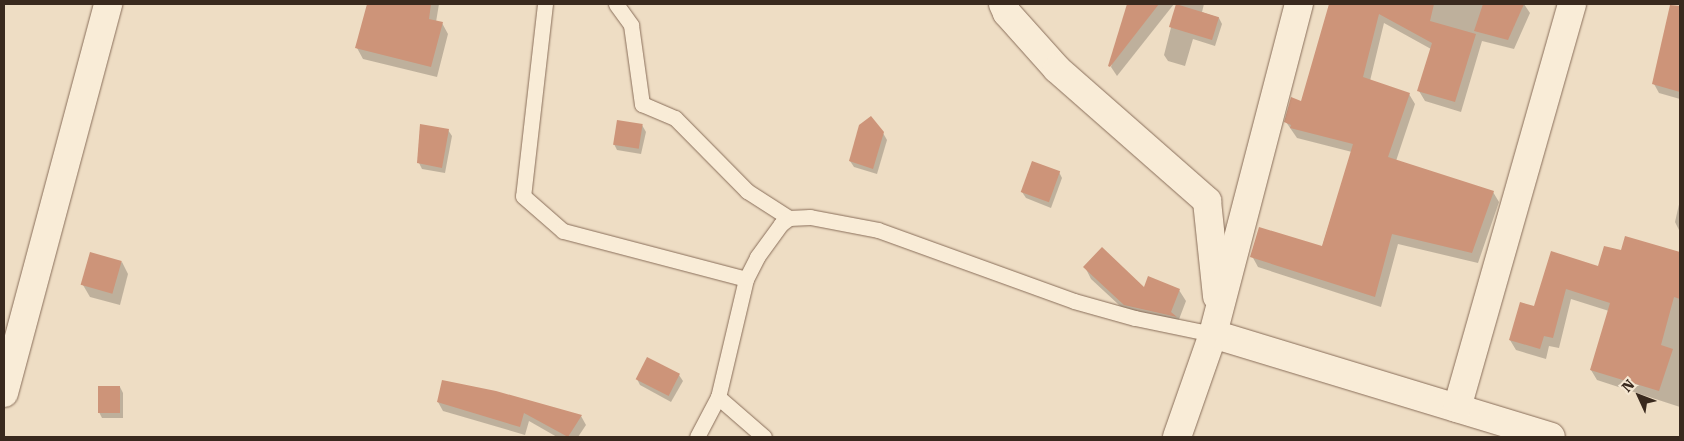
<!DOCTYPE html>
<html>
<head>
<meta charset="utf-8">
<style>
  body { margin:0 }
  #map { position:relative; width:1684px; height:441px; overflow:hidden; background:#eeddc4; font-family:"Roboto Serif",serif }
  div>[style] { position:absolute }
  .shadow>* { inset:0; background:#0003 }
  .building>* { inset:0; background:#cd9479; transform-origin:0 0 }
  .roads { filter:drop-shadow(0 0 1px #896e5a) drop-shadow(0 0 1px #896e5a) }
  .lane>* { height:15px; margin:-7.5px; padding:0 7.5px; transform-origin:7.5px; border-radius:7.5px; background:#f9ecd7 }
  .street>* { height:28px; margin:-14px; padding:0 14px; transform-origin:14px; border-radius:14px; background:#f9ecd7 }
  span { translate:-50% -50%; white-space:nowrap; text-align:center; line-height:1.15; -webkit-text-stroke:4px #f6e8d3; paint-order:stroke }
  .frame { position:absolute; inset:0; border:5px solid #39291e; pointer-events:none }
  .north { position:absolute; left:1614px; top:371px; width:50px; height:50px; -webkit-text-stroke:4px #f6e8d3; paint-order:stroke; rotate:313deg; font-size:14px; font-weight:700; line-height:20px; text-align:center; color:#39291e }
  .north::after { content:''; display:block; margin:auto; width:18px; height:22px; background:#39291e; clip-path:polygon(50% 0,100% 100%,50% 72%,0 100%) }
</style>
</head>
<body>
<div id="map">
  <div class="shadow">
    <i style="clip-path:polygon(368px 4px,439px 4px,436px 22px,442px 23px,448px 34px,437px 77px,363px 59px,357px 48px)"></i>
    <i style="clip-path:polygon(1129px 4px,1174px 4px,1117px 76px,1111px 67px)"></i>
    <i style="clip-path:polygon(1177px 4px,1204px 4px,1202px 12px,1219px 18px,1222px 24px,1215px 46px,1193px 39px,1185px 66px,1168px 61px,1164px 55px)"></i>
    <i style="clip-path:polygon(1331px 4px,1524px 4px,1530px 13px,1514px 49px,1482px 41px,1461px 112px,1425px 101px,1419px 91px,1431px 49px,1384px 23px,1370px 81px,1409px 94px,1415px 104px,1396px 161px,1493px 192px,1499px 202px,1478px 263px,1398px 244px,1381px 307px,1258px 267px,1252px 256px,1322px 247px,1352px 152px,1297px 138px,1286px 122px,1302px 103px)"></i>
    <i style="clip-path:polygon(1668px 21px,1680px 24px,1680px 99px,1659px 93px,1654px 84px)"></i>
    <i style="clip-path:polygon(642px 125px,646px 132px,641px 154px,617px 150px,614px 144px)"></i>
    <i style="clip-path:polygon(448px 130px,452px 136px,445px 173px,422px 169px,419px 163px)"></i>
    <i style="clip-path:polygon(883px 133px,887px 140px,877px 174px,854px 167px,850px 161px)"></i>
    <i style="clip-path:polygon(1059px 172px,1062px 178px,1051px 208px,1026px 198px,1022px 192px)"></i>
    <i style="clip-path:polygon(1680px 200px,1680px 232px,1675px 222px)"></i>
    <i style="clip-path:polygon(1621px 252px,1680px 255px,1680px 407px,1597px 380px,1591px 370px,1609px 311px,1571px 299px,1559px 348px,1549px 346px,1546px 359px,1516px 350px,1510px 340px,1535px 307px)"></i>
    <i style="clip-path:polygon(122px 262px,128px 274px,120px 305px,90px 297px,83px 285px)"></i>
    <i style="clip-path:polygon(1085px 267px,1144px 289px,1179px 290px,1186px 301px,1178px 322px,1132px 317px,1091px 279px)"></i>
    <i style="clip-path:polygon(679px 375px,683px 381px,671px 402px,640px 385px,637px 379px)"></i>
    <i style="clip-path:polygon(120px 387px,123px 393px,123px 418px,102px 418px,99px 412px)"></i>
    <i style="clip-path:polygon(438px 402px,581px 416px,586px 425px,578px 437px,557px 437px,529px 421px,525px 435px,443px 411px)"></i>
  </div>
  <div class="building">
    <i style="clip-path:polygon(367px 4px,431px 4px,429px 19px,443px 22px,431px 67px,355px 48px)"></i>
    <i style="clip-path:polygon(1127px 4px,1159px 4px,1110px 67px,1108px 66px)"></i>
    <i style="left:1176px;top:4px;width:45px;height:24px;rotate:17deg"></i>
    <i style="clip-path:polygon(1329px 4px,1434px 4px,1430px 21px,1476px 34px,1455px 102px,1417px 91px,1432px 43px,1379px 14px,1363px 77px,1410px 93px,1388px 157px,1494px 191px,1472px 253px,1392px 234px,1375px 297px,1250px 257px,1259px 227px,1322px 246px,1353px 144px,1290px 128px,1291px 125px,1284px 122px,1291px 97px,1301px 101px)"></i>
    <i style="clip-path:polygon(1483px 4px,1524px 4px,1508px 40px,1474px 31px)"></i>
    <i style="clip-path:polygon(1670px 5px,1680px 6px,1680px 92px,1652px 84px)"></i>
    <i style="clip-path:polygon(871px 116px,884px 132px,873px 169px,849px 161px,859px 125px)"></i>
    <i style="left:617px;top:120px;width:26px;height:25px;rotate:9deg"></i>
    <i style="clip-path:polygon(420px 124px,449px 129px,442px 168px,417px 163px)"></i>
    <i style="left:1032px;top:161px;width:30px;height:33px;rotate:20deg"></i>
    <i style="clip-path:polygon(1625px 236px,1680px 252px,1680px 299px,1674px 297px,1661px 345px,1673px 349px,1659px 391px,1590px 370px,1610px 303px,1566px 289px,1553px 338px,1544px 336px,1540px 349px,1509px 340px,1520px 302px,1534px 306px,1551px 251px,1598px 266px,1604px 246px,1621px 250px)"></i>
    <i style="clip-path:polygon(1102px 247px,1144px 287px,1148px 276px,1180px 289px,1171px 312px,1177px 317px,1124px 305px,1083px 267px)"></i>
    <i style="left:90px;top:252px;width:33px;height:34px;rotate:16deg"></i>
    <i style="left:647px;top:357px;width:37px;height:25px;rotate:27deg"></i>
    <i style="clip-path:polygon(442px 380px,496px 391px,582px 415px,568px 437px,524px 413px,520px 427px,437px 402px)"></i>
    <i style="left:98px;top:386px;width:22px;height:27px"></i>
  </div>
  <div class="roads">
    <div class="lane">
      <i style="left:545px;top:4px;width:193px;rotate:96.5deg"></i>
      <i style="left:523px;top:196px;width:53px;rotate:41.2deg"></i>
      <i style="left:563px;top:231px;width:189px;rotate:14.7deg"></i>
      <i style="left:746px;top:279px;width:121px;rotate:103.3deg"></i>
      <i style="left:718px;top:397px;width:45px;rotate:117.7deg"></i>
      <i style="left:616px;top:4px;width:26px;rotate:54deg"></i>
      <i style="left:631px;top:25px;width:80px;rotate:82.1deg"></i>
      <i style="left:642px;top:104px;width:36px;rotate:23deg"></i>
      <i style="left:675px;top:118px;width:103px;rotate:45.4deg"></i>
      <i style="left:747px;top:191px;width:50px;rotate:32.7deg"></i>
      <i style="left:789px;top:218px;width:21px;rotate:-3deg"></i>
      <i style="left:810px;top:217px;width:69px;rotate:10.8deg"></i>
      <i style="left:878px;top:230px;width:208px;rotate:19.9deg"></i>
      <i style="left:1074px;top:301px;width:63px;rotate:15.6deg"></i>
      <i style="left:1135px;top:318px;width:80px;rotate:11.6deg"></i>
      <i style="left:746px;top:279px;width:25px;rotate:-63deg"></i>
      <i style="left:757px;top:257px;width:41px;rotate:-54deg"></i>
      <i style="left:781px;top:224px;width:10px;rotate:-37deg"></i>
      <i style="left:718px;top:397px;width:61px;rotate:41deg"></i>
    </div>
    <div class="street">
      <i style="left:1003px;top:4px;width:10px;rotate:66deg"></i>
      <i style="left:1007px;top:13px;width:75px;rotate:48.2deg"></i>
      <i style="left:1057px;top:69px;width:200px;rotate:41.3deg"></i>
      <i style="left:1207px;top:201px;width:96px;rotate:84deg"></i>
      <i style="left:1213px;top:334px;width:353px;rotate:16.9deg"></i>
      <i style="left:4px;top:393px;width:403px;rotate:-75deg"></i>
      <i style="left:1457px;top:408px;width:420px;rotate:-74.1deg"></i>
      <i style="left:1177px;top:437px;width:109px;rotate:-70.7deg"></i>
      <i style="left:1213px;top:334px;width:341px;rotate:-75.4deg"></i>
    </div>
  </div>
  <div class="frame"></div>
  <div class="north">N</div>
</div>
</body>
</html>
